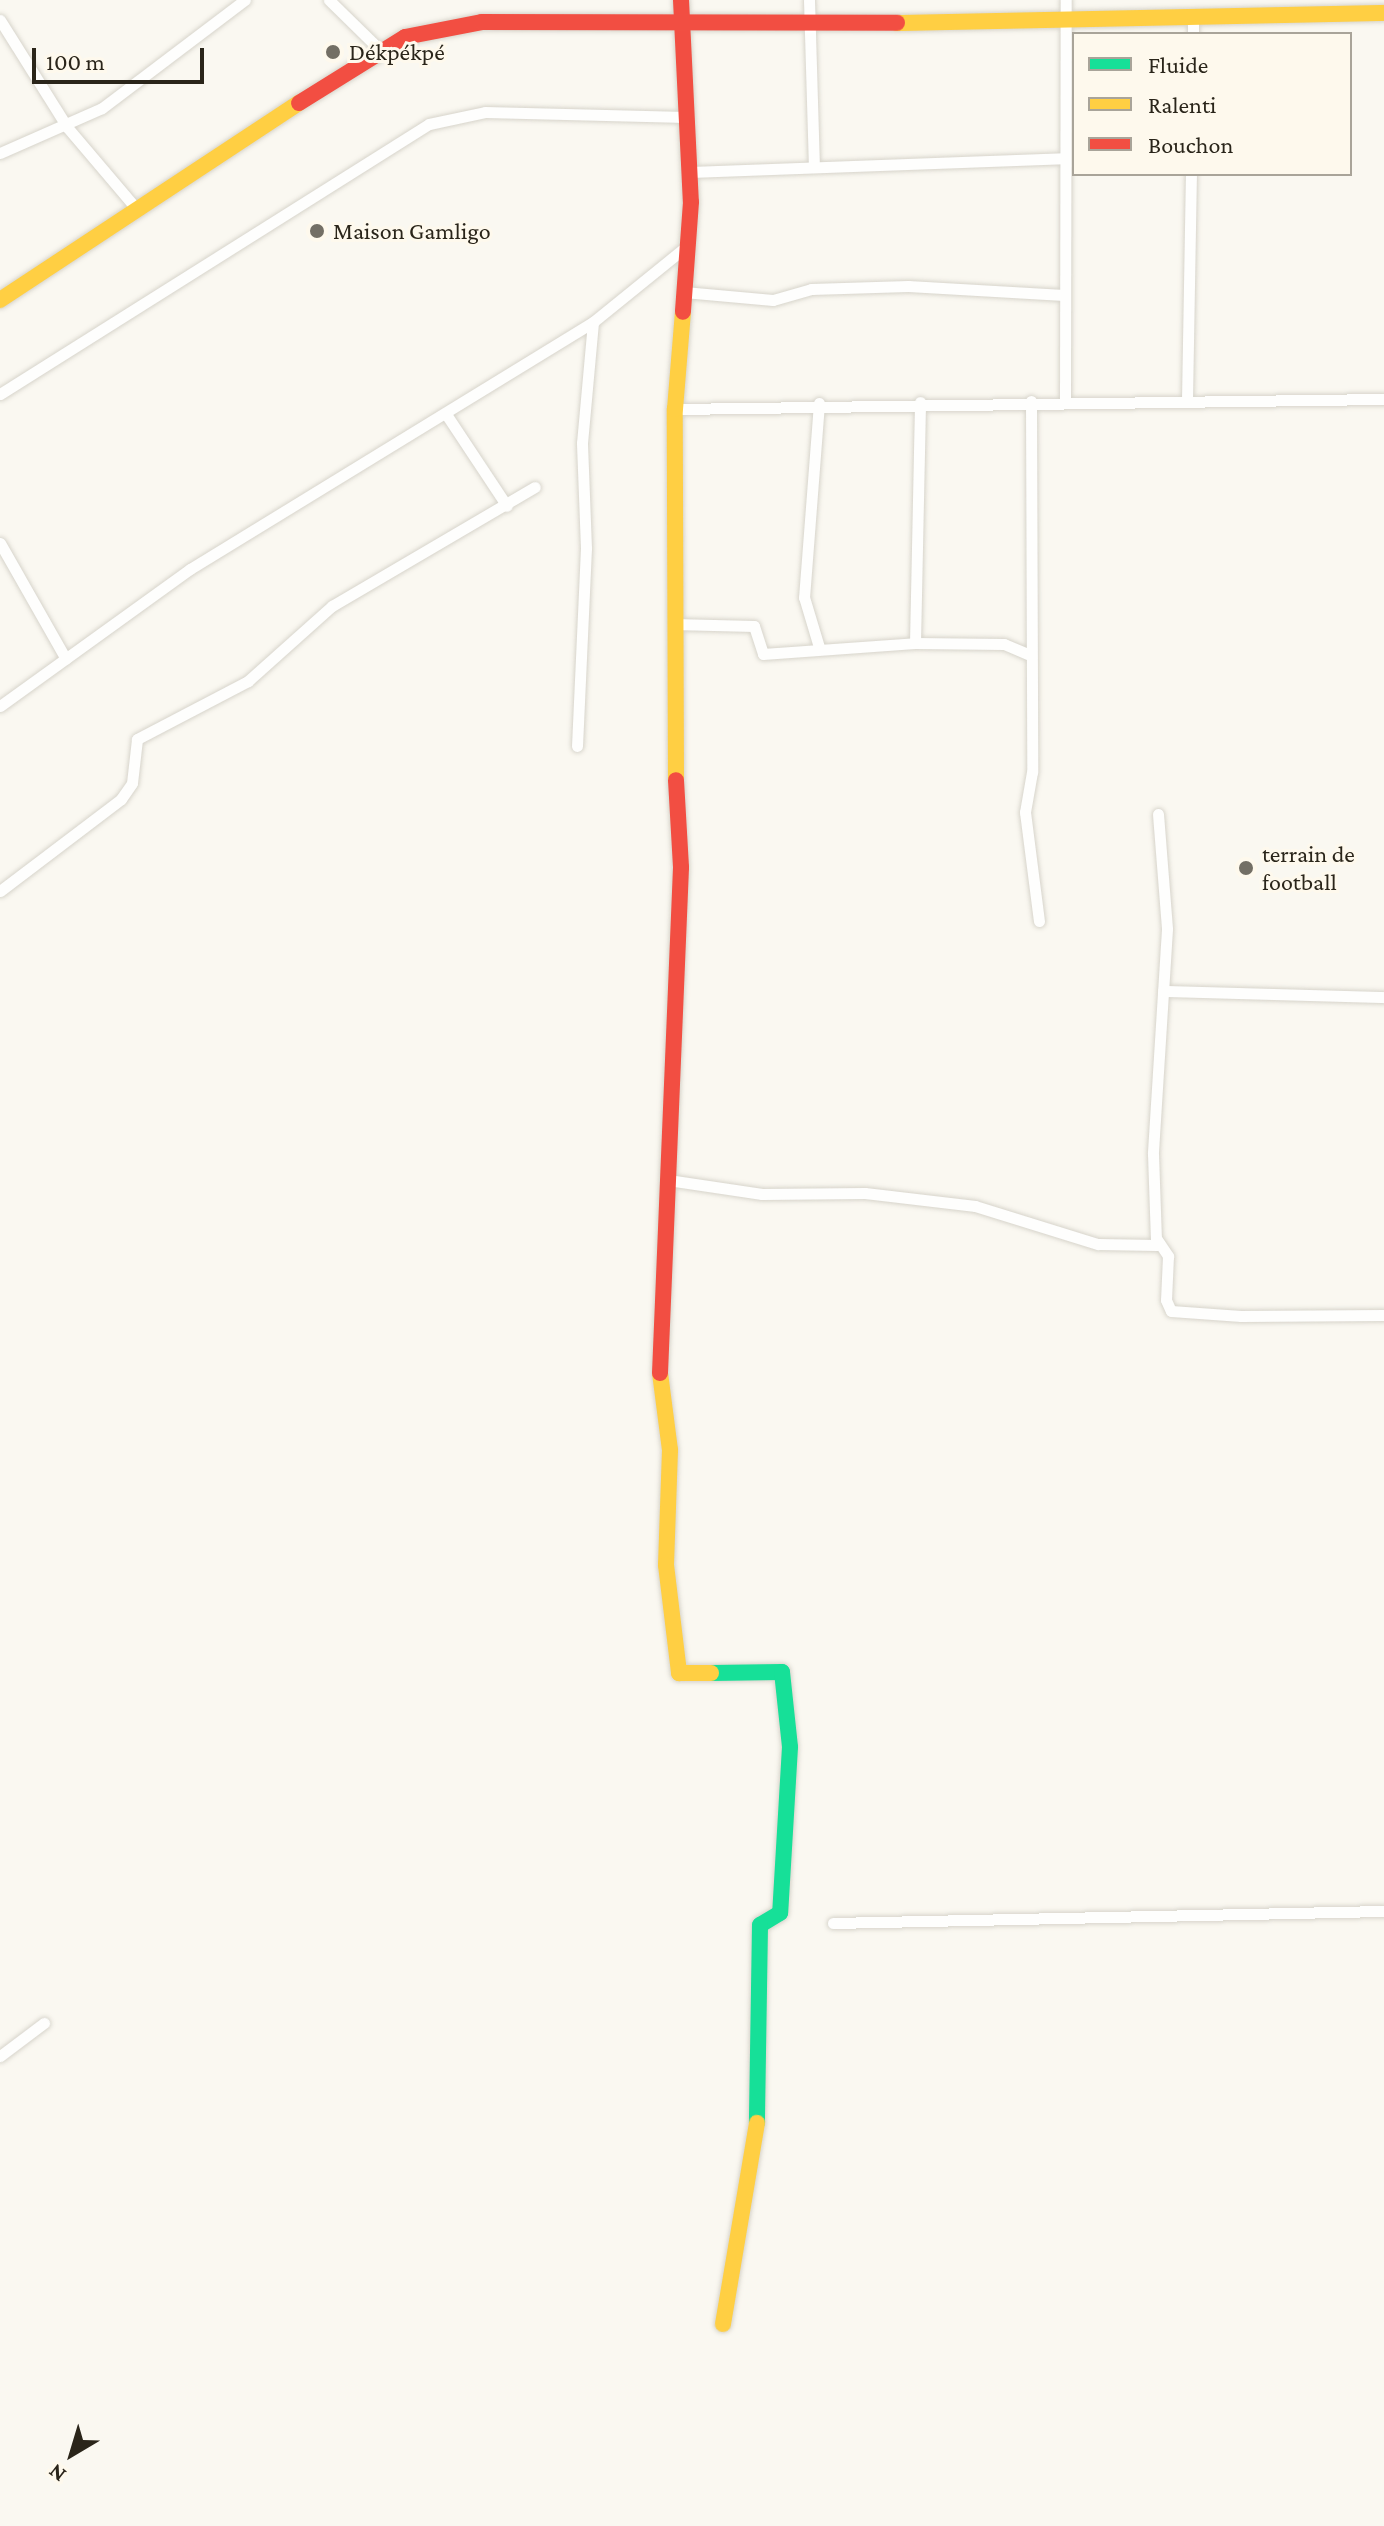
<!DOCTYPE html>
<html>
<head>
<meta charset="utf-8">
<style>
  body { margin:0 }
  #map { position:relative; width:1384px; height:2526px; overflow:hidden; background:#faf8f1; font-family:"Crimson Pro",serif }
  div>[style] { position:absolute }
  .roads { filter:drop-shadow(0 0 2px #d7d4cb) drop-shadow(0 0 2px #d7d4cb) }
  .street>* { height:11px; margin:-5.5px; padding:0 5.5px; transform-origin:5.5px; border-radius:5.5px; background:#fefefd }
  .fast>* { height:16px; margin:-8px; padding:0 8px; transform-origin:8px; border-radius:8px; background:#16e098 }
  .slow>* { height:16px; margin:-8px; padding:0 8px; transform-origin:8px; border-radius:8px; background:#ffcf43 }
  .jam>* { height:16px; margin:-8px; padding:0 8px; transform-origin:8px; border-radius:8px; background:#f24e42 }
  .dots>* { width:22px; height:22px; translate:-50% -50%; box-sizing:border-box; border:4px solid #fef9ed; border-radius:50% }
  span { translate:-50% -50%; white-space:nowrap; text-align:center; line-height:1.15; -webkit-text-stroke:6px #fef9ed; paint-order:stroke }
  .poi-label { font-size:24px; color:#2a251a }
  .left { translate:0 -50%; text-align:left }
  .legend { position:absolute; left:1072px; top:32px; width:280px; height:144px; box-sizing:border-box; background:#fef9ed; border:2px solid #a9a499; margin:0; padding:10px 14px; list-style:none; font-size:24px; color:#2a251a }
  .legend li { display:flex; align-items:center; gap:16px; height:40px }
  .legend b { width:40px; border:2px solid #a9a499 }
  .north { position:absolute; left:32px; top:2414px; width:80px; height:80px; -webkit-text-stroke:6px #fef9ed; paint-order:stroke; rotate:218deg; font-size:22px; font-weight:700; line-height:32px; text-align:center; color:#2a251a }
  .north::after { content:''; display:block; margin:auto; width:28px; height:36px; background:#2a251a; clip-path:polygon(50% 0,100% 100%,50% 72%,0 100%) }
  .scale { position:absolute; left:32px; top:48px; width:172px; height:36px; box-sizing:border-box; border:4px solid #2a251a; border-top:0; padding-left:10px; font-size:24px; line-height:28px; white-space:nowrap; color:#2a251a; -webkit-text-stroke:6px #fef9ed; paint-order:stroke }
</style>
</head>
<body>
<div id="map">
  <div class="roads">
    <div class="street">
      <i style="left:329px;top:0;width:71px;rotate:44.4deg"></i>
      <i style="left:809px;top:0;width:165px;rotate:88.3deg"></i>
      <i style="left:0;top:20px;width:126px;rotate:57.9deg"></i>
      <i style="left:67px;top:127px;width:104px;rotate:49.7deg"></i>
      <i style="left:1193px;top:34px;width:14px;rotate:-90deg"></i>
      <i style="left:0;top:153px;width:111px;rotate:-23.8deg"></i>
      <i style="left:102px;top:108px;width:179px;rotate:-37.1deg"></i>
      <i style="left:689px;top:172px;width:376px;rotate:-2.1deg"></i>
      <i style="left:684px;top:292px;width:89px;rotate:5.1deg"></i>
      <i style="left:773px;top:300px;width:40px;rotate:-16deg"></i>
      <i style="left:811px;top:289px;width:97px;rotate:-1.8deg"></i>
      <i style="left:908px;top:286px;width:156px;rotate:3.3deg"></i>
      <i style="left:0;top:394px;width:507px;rotate:-32.19deg"></i>
      <i style="left:429px;top:124px;width:57px;rotate:-12.1deg"></i>
      <i style="left:485px;top:112px;width:201px;rotate:1.4deg"></i>
      <i style="left:1065px;top:400px;width:400px;rotate:-89.9deg"></i>
      <i style="left:1187px;top:400px;width:226px;rotate:-89deg"></i>
      <i style="left:1031px;top:401px;width:371px;rotate:89.8deg"></i>
      <i style="left:1032px;top:772px;width:41px;rotate:99.9deg"></i>
      <i style="left:1025px;top:812px;width:110px;rotate:82.7deg"></i>
      <i style="left:819px;top:403px;width:195px;rotate:94.4deg"></i>
      <i style="left:804px;top:597px;width:52px;rotate:73.3deg"></i>
      <i style="left:675px;top:409px;width:709px;rotate:-0.81deg"></i>
      <i style="left:446px;top:414px;width:110px;rotate:56.5deg"></i>
      <i style="left:0;top:543px;width:133px;rotate:60.4deg"></i>
      <i style="left:673px;top:624px;width:81px;rotate:1.4deg"></i>
      <i style="left:754px;top:626px;width:29px;rotate:72deg"></i>
      <i style="left:763px;top:654px;width:152px;rotate:-4.1deg"></i>
      <i style="left:915px;top:643px;width:89px;rotate:0.6deg"></i>
      <i style="left:1004px;top:644px;width:26px;rotate:23deg"></i>
      <i style="left:915px;top:643px;width:241px;rotate:-88.8deg"></i>
      <i style="left:0;top:706px;width:234px;rotate:-35.8deg"></i>
      <i style="left:190px;top:569px;width:473px;rotate:-31.5deg"></i>
      <i style="left:593px;top:322px;width:122px;rotate:-39deg"></i>
      <i style="left:577px;top:746px;width:198px;rotate:-87.4deg"></i>
      <i style="left:586px;top:548px;width:105px;rotate:-92.2deg"></i>
      <i style="left:582px;top:443px;width:121px;rotate:-84.8deg"></i>
      <i style="left:1158px;top:814px;width:115px;rotate:85.5deg"></i>
      <i style="left:1167px;top:929px;width:225px;rotate:93.6deg"></i>
      <i style="left:1153px;top:1154px;width:84px;rotate:88deg"></i>
      <i style="left:1156px;top:1238px;width:22px;rotate:56deg"></i>
      <i style="left:1168px;top:1256px;width:44px;rotate:92.6deg"></i>
      <i style="left:1166px;top:1300px;width:12px;rotate:66deg"></i>
      <i style="left:1171px;top:1311px;width:70px;rotate:4.1deg"></i>
      <i style="left:1241px;top:1316px;width:143px;rotate:-0.4deg"></i>
      <i style="left:0;top:891px;width:152px;rotate:-37.2deg"></i>
      <i style="left:121px;top:799px;width:19px;rotate:-55deg"></i>
      <i style="left:132px;top:783px;width:44px;rotate:-83.5deg"></i>
      <i style="left:137px;top:739px;width:125px;rotate:-27.6deg"></i>
      <i style="left:248px;top:681px;width:113px;rotate:-41.8deg"></i>
      <i style="left:332px;top:606px;width:235px;rotate:-30.4deg"></i>
      <i style="left:1163px;top:991px;width:221px;rotate:1.6deg"></i>
      <i style="left:668px;top:1180px;width:95px;rotate:8.5deg"></i>
      <i style="left:762px;top:1194px;width:103px;rotate:-0.6deg"></i>
      <i style="left:865px;top:1193px;width:111px;rotate:6.7deg"></i>
      <i style="left:975px;top:1206px;width:129px;rotate:17.2deg"></i>
      <i style="left:1098px;top:1244px;width:59px;rotate:1deg"></i>
      <i style="left:833px;top:1923px;width:551px;rotate:-1.25deg"></i>
      <i style="left:0;top:2056px;width:55px;rotate:-36.9deg"></i>
    </div>
    <div class="fast">
      <i style="left:711px;top:1673px;width:71px;rotate:-0.8deg"></i>
      <i style="left:782px;top:1672px;width:75px;rotate:83.9deg"></i>
      <i style="left:790px;top:1747px;width:166px;rotate:93.4deg"></i>
      <i style="left:780px;top:1913px;width:23px;rotate:149deg"></i>
      <i style="left:760px;top:1925px;width:198px;rotate:90.9deg"></i>
    </div>
    <div class="slow">
      <i style="left:897px;top:23px;width:487px;rotate:-1.2deg"></i>
      <i style="left:0;top:300px;width:358px;rotate:-33.4deg"></i>
      <i style="left:676px;top:780px;width:371px;rotate:-90.2deg"></i>
      <i style="left:675px;top:409px;width:97px;rotate:-85.3deg"></i>
      <i style="left:660px;top:1373px;width:78px;rotate:82.6deg"></i>
      <i style="left:670px;top:1450px;width:115px;rotate:92deg"></i>
      <i style="left:666px;top:1565px;width:109px;rotate:83.1deg"></i>
      <i style="left:679px;top:1673px;width:32px"></i>
      <i style="left:723px;top:2324px;width:204px;rotate:-80.4deg"></i>
    </div>
    <div class="jam">
      <i style="left:681px;top:0;width:202px;rotate:87.2deg"></i>
      <i style="left:691px;top:202px;width:110px;rotate:94.2deg"></i>
      <i style="left:299px;top:103px;width:125px;rotate:-31.9deg"></i>
      <i style="left:405px;top:37px;width:78px;rotate:-11deg"></i>
      <i style="left:482px;top:22px;width:415px;rotate:0.1deg"></i>
      <i style="left:660px;top:1373px;width:506px;rotate:-87.62deg"></i>
      <i style="left:681px;top:867px;width:87px;rotate:-93.3deg"></i>
    </div>
  </div>
  <div class="dots">
    <i style="left:333px;top:52px;background:#736f65"></i>
    <i style="left:317px;top:231px;background:#736f65"></i>
    <i style="left:1246px;top:868px;background:#736f65"></i>
  </div>
  <div class="poi-label">
    <span class="left" style="left:349px;top:52px">Dékpékpé</span>
    <span class="left" style="left:333px;top:231px">Maison Gamligo</span>
    <span class="left" style="left:1262px;top:868px">terrain de<br>football</span>
  </div>
  <ul class="legend">
  <li><b style="height:10px;background:#16e098"></b>Fluide</li>
  <li><b style="height:10px;background:#ffcf43"></b>Ralenti</li>
  <li><b style="height:10px;background:#f24e42"></b>Bouchon</li>
  </ul>
  <div class="north">N</div>
  <div class="scale">100 m</div>
</div>
</body>
</html>
